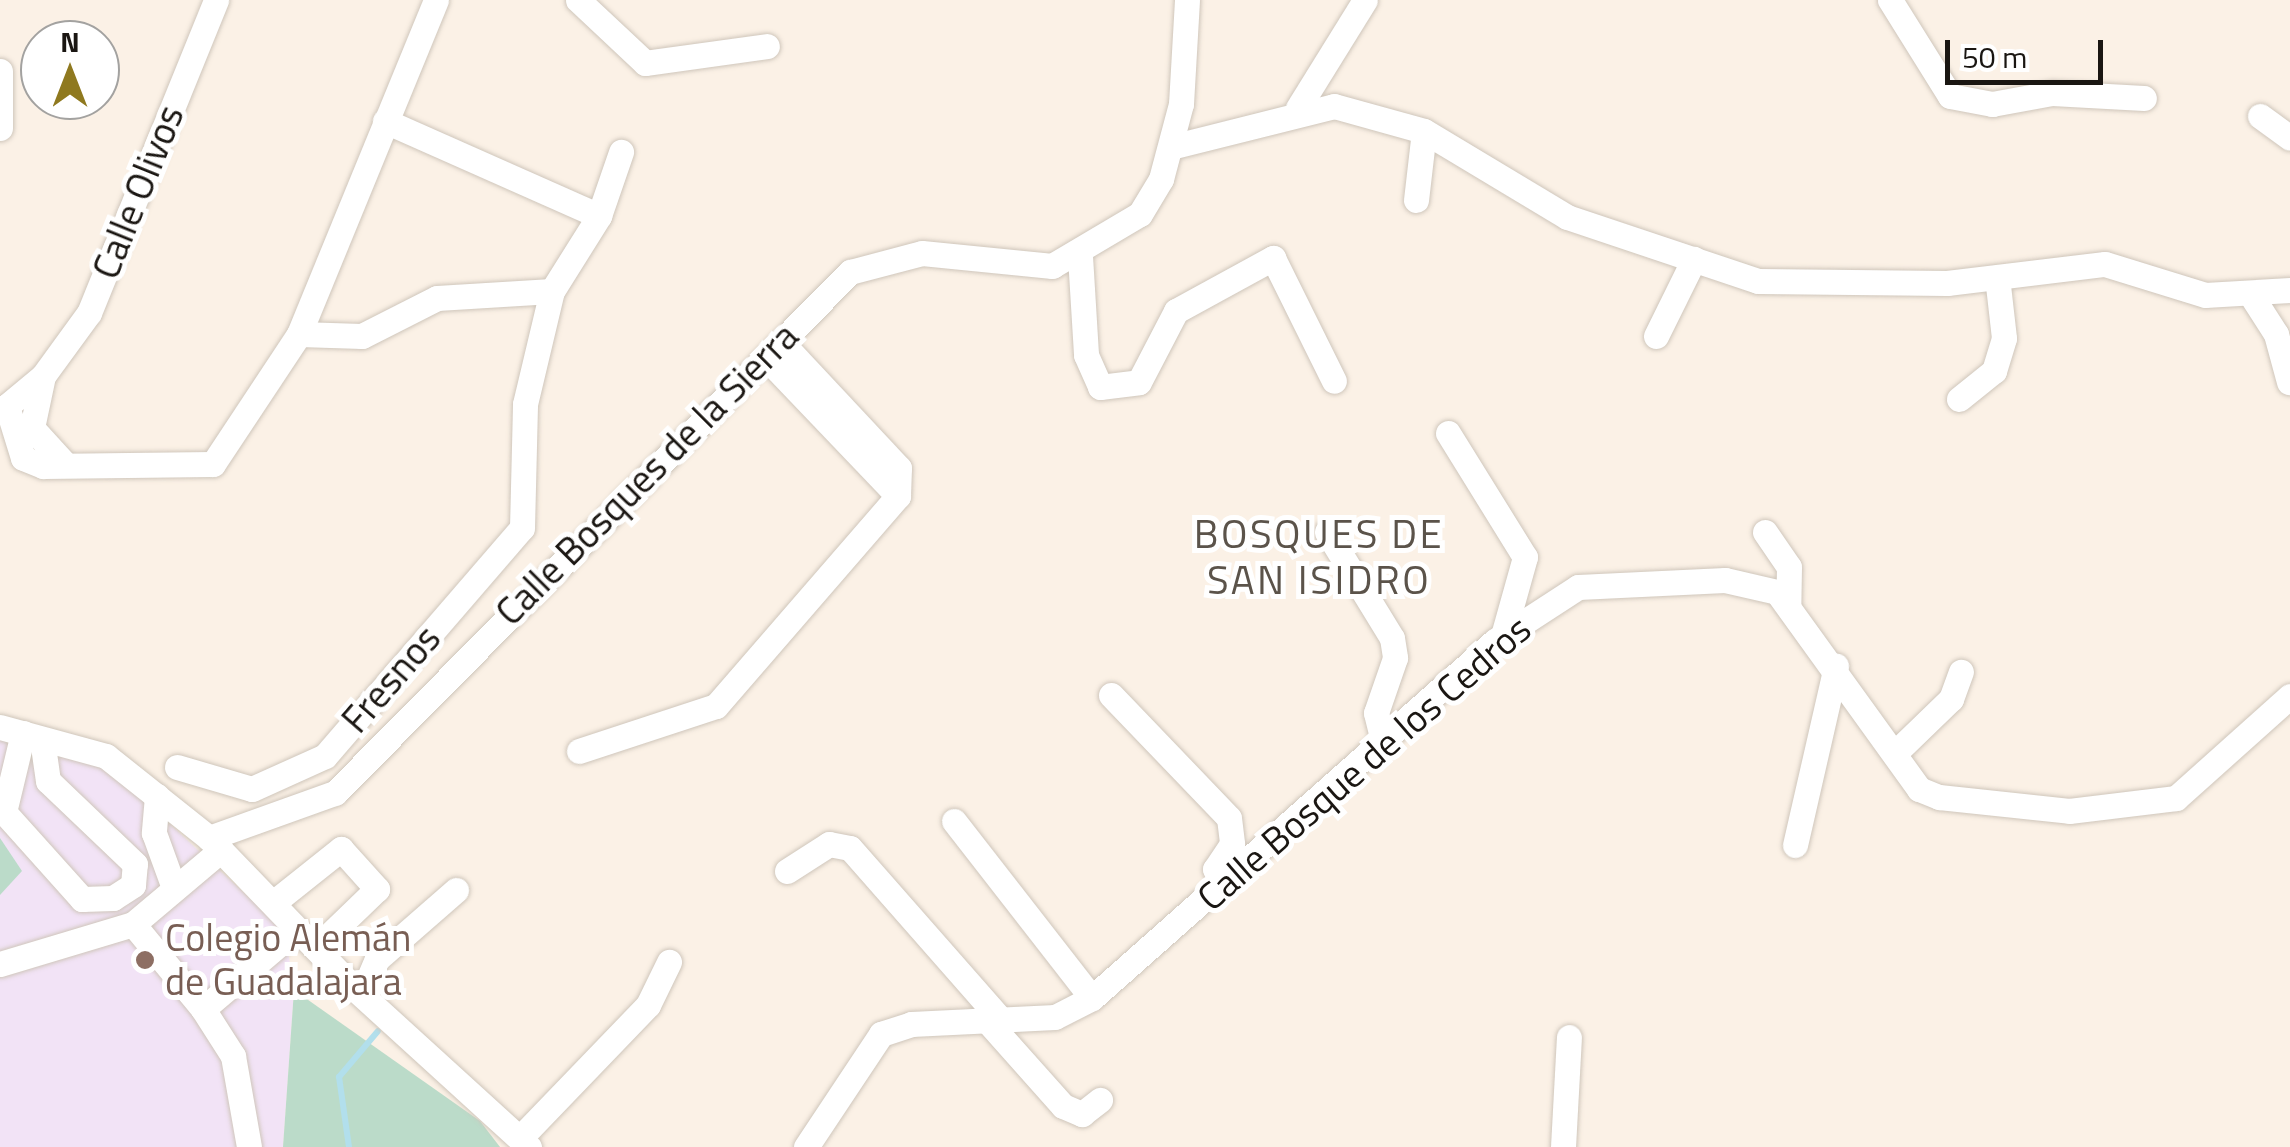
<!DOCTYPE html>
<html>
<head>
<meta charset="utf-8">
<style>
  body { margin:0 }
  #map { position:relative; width:2290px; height:1147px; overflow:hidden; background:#fbf1e6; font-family:"Titillium Web",sans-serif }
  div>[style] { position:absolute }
  .education>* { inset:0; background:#f2e3f6 }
  .green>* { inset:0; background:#bbdbc9 }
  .stream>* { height:6px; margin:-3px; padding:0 3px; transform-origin:3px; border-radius:3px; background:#b2dfec }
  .roads { filter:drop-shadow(0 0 2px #cfc6bb) drop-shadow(0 0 2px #cfc6bb) }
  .minor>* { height:25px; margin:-12.5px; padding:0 12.5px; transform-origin:12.5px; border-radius:12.5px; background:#fff }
  .dots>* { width:28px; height:28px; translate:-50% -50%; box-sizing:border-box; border:5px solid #fff; border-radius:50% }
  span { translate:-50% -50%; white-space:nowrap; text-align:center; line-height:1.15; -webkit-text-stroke:10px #fff; paint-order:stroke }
  .street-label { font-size:38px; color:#1a1612 }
  .education-label { font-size:38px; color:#785e54 }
  .left { translate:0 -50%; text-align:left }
  .neighbourhood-label { font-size:40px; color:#5b534a; letter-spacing:2.5px }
  .north { position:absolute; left:20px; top:20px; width:100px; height:100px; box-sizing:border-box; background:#fff; border:2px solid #a3a2a0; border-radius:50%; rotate:0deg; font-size:28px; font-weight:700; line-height:40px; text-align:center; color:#1a1612 }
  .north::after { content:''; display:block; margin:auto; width:35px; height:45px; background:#8f791f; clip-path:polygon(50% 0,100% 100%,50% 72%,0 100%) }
  .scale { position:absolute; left:1945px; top:40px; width:158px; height:45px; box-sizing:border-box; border:5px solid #1a1612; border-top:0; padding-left:12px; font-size:30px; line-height:35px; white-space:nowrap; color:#1a1612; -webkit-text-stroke:8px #fff; paint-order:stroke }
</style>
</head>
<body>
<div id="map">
  <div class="education">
    <i style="clip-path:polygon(0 735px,100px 759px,285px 931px,294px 990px,283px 1147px,0 1147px)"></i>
  </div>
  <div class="green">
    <i style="clip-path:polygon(0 838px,22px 871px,0 895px)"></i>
    <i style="clip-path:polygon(294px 990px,480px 1121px,500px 1147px,283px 1147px)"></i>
  </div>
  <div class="stream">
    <i style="left:349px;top:1147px;width:71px;rotate:-98.1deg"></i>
    <i style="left:339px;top:1077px;width:60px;rotate:-49.7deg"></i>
  </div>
  <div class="roads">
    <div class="minor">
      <i style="left:578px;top:0;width:92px;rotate:43.2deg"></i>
      <i style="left:645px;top:63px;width:123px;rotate:-7.9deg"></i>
      <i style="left:1890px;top:0;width:113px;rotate:58deg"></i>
      <i style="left:1950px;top:96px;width:43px;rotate:10.8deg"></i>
      <i style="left:1992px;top:104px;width:61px;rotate:-10.4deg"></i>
      <i style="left:2052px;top:93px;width:92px;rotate:3.1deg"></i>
      <i style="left:0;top:71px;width:57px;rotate:90deg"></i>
      <i style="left:1298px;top:108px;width:127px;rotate:-58.2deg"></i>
      <i style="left:2260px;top:116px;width:37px;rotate:36deg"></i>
      <i style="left:385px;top:121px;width:234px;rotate:23.9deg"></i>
      <i style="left:1171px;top:147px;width:168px;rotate:-14.1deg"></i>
      <i style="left:1334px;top:106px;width:93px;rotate:15.5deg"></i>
      <i style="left:1424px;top:131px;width:167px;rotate:31deg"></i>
      <i style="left:1567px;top:217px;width:201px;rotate:18.5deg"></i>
      <i style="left:1758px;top:281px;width:189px;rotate:0.6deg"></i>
      <i style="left:1947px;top:283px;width:159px;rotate:-6.9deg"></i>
      <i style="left:2105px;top:264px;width:105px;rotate:17.2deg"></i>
      <i style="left:2205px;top:295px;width:85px;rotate:-3.4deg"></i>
      <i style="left:1416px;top:200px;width:69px;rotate:-83.4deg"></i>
      <i style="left:1080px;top:256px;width:99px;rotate:86.5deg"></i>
      <i style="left:1086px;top:355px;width:35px;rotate:66deg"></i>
      <i style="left:1100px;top:387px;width:39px;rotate:-7deg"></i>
      <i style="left:1139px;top:382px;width:80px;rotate:-62.5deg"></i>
      <i style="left:1176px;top:311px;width:111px;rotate:-28.7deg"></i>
      <i style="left:1273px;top:258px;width:137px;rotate:63.6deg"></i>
      <i style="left:2251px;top:295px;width:46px;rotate:57.3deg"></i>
      <i style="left:2276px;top:334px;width:50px;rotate:74.8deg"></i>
      <i style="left:299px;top:334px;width:63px;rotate:1.8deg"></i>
      <i style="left:362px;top:336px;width:84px;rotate:-26.9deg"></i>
      <i style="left:437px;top:298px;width:115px;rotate:-3.5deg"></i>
      <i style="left:1656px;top:336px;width:86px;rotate:-63.7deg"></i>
      <i style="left:768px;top:360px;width:188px;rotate:46.3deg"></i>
      <i style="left:43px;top:376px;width:47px;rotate:140.2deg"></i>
      <i style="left:7px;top:406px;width:54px;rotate:72.9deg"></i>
      <i style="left:23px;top:458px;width:22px;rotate:22deg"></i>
      <i style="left:43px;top:466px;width:170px;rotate:-0.7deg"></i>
      <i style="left:213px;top:464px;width:156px;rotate:-56.5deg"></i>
      <i style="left:299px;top:334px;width:361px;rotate:-67.7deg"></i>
      <i style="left:1959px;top:399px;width:45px;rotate:-38.7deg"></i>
      <i style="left:1994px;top:371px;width:34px;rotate:-73deg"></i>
      <i style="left:2004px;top:338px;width:61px;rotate:-96.5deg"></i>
      <i style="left:1448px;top:433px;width:146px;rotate:58.2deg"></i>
      <i style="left:1525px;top:557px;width:82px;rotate:105.6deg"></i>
      <i style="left:63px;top:462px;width:46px;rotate:-132.4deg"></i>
      <i style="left:32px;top:428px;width:53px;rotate:-78.1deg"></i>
      <i style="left:43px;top:376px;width:78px;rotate:-53.9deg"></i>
      <i style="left:89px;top:313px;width:338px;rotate:-67.9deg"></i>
      <i style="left:1327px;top:532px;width:124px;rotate:58.5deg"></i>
      <i style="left:1392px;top:638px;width:20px;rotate:81deg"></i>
      <i style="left:1395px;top:658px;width:58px;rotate:109.1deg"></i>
      <i style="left:1376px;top:713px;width:29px;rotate:76deg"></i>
      <i style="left:1765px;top:532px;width:42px;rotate:55.6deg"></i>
      <i style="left:1789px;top:567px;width:39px;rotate:91deg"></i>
      <i style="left:1111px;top:695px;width:170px;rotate:46.2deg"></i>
      <i style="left:1229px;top:818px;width:26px;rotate:83deg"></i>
      <i style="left:1232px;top:844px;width:30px;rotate:124deg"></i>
      <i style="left:1215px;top:869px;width:16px;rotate:60deg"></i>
      <i style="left:0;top:727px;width:110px;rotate:15.3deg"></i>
      <i style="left:106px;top:756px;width:132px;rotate:38.5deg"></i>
      <i style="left:209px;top:838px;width:207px;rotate:46deg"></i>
      <i style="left:353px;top:987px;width:238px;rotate:42.3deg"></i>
      <i style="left:23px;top:733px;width:81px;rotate:103.5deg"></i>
      <i style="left:4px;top:812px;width:117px;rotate:48.1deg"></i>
      <i style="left:82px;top:899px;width:31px;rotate:-2deg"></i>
      <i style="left:113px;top:898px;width:24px;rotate:-33deg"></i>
      <i style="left:133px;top:885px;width:21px;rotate:-85deg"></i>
      <i style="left:135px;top:864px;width:120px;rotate:-136.3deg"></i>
      <i style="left:48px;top:781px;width:42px;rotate:-98.1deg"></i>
      <i style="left:579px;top:751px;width:144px;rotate:-18.2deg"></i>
      <i style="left:716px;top:706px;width:278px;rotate:-49.1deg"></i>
      <i style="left:898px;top:496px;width:28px;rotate:-88deg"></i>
      <i style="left:899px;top:468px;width:170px;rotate:-133.1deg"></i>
      <i style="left:1895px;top:753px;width:78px;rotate:-44deg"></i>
      <i style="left:1951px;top:699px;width:29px;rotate:-70deg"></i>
      <i style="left:177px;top:767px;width:78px;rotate:16.3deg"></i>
      <i style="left:252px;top:789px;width:80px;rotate:-24.3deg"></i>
      <i style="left:325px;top:756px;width:301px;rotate:-49.2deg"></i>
      <i style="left:522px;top:528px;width:124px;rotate:-88.6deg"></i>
      <i style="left:525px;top:404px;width:116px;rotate:-76.6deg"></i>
      <i style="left:552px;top:291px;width:89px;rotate:-57.9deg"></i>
      <i style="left:599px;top:216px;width:68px;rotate:-71deg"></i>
      <i style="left:157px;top:796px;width:37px;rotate:95deg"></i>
      <i style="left:154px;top:833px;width:59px;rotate:70deg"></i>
      <i style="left:954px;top:821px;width:224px;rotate:52.1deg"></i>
      <i style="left:209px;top:838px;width:134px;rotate:-19.7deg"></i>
      <i style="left:335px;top:793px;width:733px;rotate:-45.33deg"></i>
      <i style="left:850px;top:272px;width:74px;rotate:-14.8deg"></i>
      <i style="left:922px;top:253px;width:131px;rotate:5.7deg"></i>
      <i style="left:1052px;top:266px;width:102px;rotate:-30.6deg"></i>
      <i style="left:1140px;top:214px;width:41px;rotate:-59deg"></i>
      <i style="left:1161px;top:179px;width:78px;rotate:-75.1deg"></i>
      <i style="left:1181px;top:104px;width:104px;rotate:-86.7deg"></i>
      <i style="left:1795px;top:845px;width:184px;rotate:-77.1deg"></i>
      <i style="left:221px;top:850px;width:115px;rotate:139.9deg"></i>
      <i style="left:133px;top:924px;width:110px;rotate:50.5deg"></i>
      <i style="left:203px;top:1009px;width:123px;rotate:-40.4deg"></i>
      <i style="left:787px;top:871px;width:50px;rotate:-32.7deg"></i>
      <i style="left:829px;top:844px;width:21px;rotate:11deg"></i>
      <i style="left:850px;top:848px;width:232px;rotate:48.7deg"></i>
      <i style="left:273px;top:903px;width:87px;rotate:-38.5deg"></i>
      <i style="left:341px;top:849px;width:54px;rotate:48deg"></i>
      <i style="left:377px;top:889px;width:85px;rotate:136deg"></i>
      <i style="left:0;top:964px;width:139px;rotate:-16.7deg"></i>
      <i style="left:362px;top:994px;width:38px;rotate:-67deg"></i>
      <i style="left:377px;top:959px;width:105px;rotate:-41.1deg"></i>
      <i style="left:203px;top:1009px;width:56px;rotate:57.4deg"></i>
      <i style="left:233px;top:1056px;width:92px;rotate:80deg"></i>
      <i style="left:989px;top:1023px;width:111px;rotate:48.3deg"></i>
      <i style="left:1063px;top:1106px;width:21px;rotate:23deg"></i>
      <i style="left:1082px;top:1114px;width:23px;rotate:-38deg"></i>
      <i style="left:521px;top:1137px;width:183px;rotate:-46.1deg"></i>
      <i style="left:648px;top:1005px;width:48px;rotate:-64deg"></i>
      <i style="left:806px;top:1147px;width:136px;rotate:-56.4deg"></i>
      <i style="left:881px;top:1034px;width:32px;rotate:-18deg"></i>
      <i style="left:911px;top:1024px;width:144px;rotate:-2.8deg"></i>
      <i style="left:1055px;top:1017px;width:42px;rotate:-27.2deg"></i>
      <i style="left:1092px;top:998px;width:538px;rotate:-41.54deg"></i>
      <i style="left:1495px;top:641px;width:99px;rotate:-33deg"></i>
      <i style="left:1578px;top:587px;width:147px;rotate:-2.7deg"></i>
      <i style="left:1725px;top:580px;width:53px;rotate:13deg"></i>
      <i style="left:1777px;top:592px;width:243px;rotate:54.2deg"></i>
      <i style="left:1919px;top:789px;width:22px;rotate:22deg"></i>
      <i style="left:1939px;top:797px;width:131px;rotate:6.1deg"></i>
      <i style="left:2069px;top:811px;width:108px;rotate:-6.9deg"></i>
      <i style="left:2176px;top:798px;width:153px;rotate:-41.8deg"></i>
      <i style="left:1563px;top:1147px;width:110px;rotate:-86.9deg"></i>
    </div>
  </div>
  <div class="dots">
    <i style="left:145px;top:960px;background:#8d6e63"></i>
  </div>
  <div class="street-label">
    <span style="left:138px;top:192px;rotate:-68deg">Calle Olivos</span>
    <span style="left:647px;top:474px;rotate:-45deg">Calle Bosques de la Sierra</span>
    <span style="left:391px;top:679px;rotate:-49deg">Fresnos</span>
    <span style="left:1364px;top:763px;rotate:-41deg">Calle Bosque de los Cedros</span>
  </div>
  <div class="education-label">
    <span class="left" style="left:165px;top:960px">Colegio Alemán<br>de Guadalajara</span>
  </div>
  <div class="neighbourhood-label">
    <span style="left:1319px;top:557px">BOSQUES DE<br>SAN ISIDRO</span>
  </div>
  <div class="north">N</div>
  <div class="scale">50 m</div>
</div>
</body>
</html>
